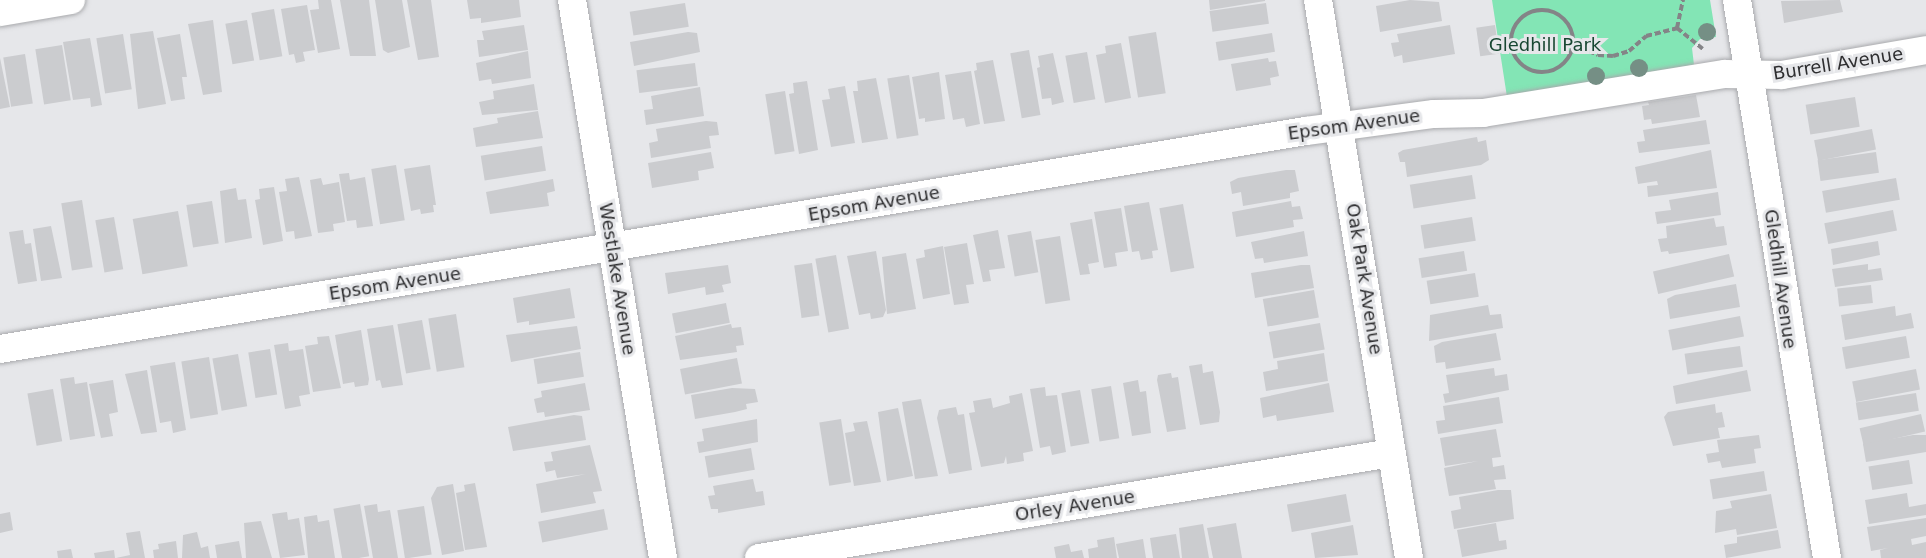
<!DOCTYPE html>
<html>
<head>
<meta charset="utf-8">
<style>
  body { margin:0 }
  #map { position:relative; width:1926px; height:558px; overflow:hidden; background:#e6e7ea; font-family:"DejaVu Sans",sans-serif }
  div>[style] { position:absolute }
  .green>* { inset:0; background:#83e5b5 }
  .building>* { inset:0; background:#cbcccf; transform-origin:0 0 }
  .path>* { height:4px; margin-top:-2px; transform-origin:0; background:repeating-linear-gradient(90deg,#848487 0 6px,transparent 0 9px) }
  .path>.ring { margin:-2px; padding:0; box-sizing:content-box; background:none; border:4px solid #848487; border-radius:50% }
  .roads { filter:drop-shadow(0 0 2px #a9aaad) drop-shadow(0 0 2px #a9aaad) }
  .minor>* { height:28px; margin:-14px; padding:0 14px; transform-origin:14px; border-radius:14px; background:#fff }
  .trees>* { width:18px; height:18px; margin:-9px; border-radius:50%; background:#758f85 }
  span { translate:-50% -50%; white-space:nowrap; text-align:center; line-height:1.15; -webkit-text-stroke:6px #e6e7ea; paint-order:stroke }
  .park-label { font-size:18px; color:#184732 }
  .street-label { font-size:18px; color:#2e2e30 }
</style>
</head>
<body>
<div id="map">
  <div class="green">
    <i style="clip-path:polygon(1492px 0,1710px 0,1716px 37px,1700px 39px,1692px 48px,1694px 65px,1507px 97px)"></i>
  </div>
  <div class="building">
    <i style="clip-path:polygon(318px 0,331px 0,340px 49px,318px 53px,310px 10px,319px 9px)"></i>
    <i style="clip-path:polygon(340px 0,369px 0,376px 56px,350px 56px)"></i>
    <i style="clip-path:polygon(375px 0,402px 0,410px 47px,388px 53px,383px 50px)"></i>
    <i style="clip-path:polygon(407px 0,431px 0,439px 57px,418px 60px)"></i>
    <i style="clip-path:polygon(467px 0,519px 0,521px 17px,481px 23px,481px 18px,470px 19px)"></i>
    <i style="clip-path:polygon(1209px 0,1265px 0,1265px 1px,1210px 10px)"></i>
    <i style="clip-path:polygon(1410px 0,1439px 2px,1442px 21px,1380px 32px,1376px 6px)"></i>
    <i style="clip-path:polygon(1840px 0,1843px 12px,1784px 23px,1781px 1px)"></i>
    <i style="left:685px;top:3px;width:24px;height:56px;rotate:81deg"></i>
    <i style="left:1266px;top:3px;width:21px;height:57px;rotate:82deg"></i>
    <i style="clip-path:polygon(307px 5px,315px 50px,303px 52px,305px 61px,296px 63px,294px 54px,289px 55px,281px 9px)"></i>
    <i style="left:274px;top:9px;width:48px;height:23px;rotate:80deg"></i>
    <i style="clip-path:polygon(213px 20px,222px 92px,203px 95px,188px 24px)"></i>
    <i style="left:247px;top:20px;width:41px;height:22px;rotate:80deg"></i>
    <i style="clip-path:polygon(524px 25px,528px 50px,479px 57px,477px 40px,484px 40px,482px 31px)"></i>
    <i style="clip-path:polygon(1450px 25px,1455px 54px,1403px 63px,1402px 55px,1394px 57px,1391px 43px,1399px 42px,1397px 34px)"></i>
    <i style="left:1495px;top:25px;width:29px;height:19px;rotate:82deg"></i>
    <i style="clip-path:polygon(153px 31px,166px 104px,138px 109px,130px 34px)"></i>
    <i style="clip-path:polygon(688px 32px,697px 33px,700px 52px,634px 66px,630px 42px)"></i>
    <i style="left:1156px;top:32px;width:62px;height:28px;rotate:81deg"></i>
    <i style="left:1272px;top:33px;width:19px;height:57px;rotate:81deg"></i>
    <i style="left:123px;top:34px;width:56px;height:27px;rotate:81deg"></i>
    <i style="clip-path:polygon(180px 34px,187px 77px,182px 77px,185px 99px,171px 101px,157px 38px)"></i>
    <i style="clip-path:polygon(90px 38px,102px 105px,91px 107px,90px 98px,73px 100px,63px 42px)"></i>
    <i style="clip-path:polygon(1121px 43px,1131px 98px,1105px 103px,1096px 55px,1106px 53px,1105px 46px)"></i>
    <i style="left:62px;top:45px;width:56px;height:27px;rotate:81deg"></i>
    <i style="left:1029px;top:50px;width:66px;height:19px;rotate:80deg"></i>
    <i style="clip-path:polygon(528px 51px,531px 78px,492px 84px,491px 79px,479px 81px,476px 63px)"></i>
    <i style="left:1087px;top:52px;width:48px;height:22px;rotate:80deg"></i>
    <i style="clip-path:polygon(1053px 53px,1064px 102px,1052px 105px,1051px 98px,1042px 99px,1037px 68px,1040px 67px,1038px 56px)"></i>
    <i style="left:25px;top:54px;width:50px;height:22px;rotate:81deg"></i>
    <i style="clip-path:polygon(0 58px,10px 107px,0 109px)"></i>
    <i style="clip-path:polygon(1268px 58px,1269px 62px,1276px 61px,1279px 76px,1270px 78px,1271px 85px,1236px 91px,1231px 64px)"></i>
    <i style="clip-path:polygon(993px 60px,1005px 121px,984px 124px,974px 71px,977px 70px,976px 63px)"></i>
    <i style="left:695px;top:63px;width:23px;height:59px;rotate:83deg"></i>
    <i style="clip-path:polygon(971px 71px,980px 124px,966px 127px,964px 118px,953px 120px,945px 75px)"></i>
    <i style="clip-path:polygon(939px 72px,945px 119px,925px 122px,925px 118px,919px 119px,912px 77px)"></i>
    <i style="left:909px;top:75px;width:61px;height:22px;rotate:81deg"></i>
    <i style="clip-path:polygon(876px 78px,888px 139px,862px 143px,853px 91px,858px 91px,857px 81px)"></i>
    <i style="clip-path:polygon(807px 81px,818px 150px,799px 154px,789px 94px,794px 93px,793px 83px)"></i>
    <i style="clip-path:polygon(534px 84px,538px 110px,482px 115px,479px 102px,494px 99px,493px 91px)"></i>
    <i style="clip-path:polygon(845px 86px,855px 143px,831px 147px,822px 100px,830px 99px,828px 89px)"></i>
    <i style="clip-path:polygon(700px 87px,704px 116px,646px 125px,644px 110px,653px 109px,651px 96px)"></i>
    <i style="left:785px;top:91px;width:61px;height:20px;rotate:81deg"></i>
    <i style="clip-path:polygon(1696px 95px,1700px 117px,1652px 124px,1651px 119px,1644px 120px,1642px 106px,1649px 105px,1648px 102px)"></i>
    <i style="left:1855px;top:97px;width:30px;height:50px;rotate:81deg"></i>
    <i style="clip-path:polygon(538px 111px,543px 138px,476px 147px,473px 128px,498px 123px,497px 118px)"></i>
    <i style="clip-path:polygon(1706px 120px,1710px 144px,1639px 153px,1637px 142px,1645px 141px,1643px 130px)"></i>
    <i style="clip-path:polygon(706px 121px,717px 122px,719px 135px,709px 136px,711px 148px,651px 158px,649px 143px,658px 141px,656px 129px)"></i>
    <i style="left:1872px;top:129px;width:21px;height:59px;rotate:79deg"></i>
    <i style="clip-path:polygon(1477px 137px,1478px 142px,1486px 140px,1489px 160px,1481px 165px,1407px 177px,1405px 162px,1400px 162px,1398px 153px,1403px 150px)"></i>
    <i style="left:542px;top:146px;width:25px;height:62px;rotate:81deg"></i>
    <i style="clip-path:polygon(1711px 150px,1717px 188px,1648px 197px,1647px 186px,1658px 185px,1657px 181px,1638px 184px,1635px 167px)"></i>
    <i style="clip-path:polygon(711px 152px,714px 168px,698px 171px,699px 180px,652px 188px,648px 163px)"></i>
    <i style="left:1876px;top:152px;width:21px;height:59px;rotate:82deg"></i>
    <i style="left:396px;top:165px;width:56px;height:25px;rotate:81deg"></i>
    <i style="clip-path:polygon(430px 165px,436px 205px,433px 205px,434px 212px,421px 214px,420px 209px,411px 211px,404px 169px)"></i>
    <i style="clip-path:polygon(1286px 170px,1295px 170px,1299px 191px,1290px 193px,1290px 198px,1243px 206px,1241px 192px,1232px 194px,1230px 182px,1238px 178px)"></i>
    <i style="clip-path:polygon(349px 173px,350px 180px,365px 177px,373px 226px,357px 228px,356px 220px,347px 221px,339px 174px)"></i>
    <i style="left:1472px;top:175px;width:24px;height:63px;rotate:81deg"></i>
    <i style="clip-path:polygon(299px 177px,312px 236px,295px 239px,294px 231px,286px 232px,279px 192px,287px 191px,285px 179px)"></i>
    <i style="clip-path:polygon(321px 178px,323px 185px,339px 182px,345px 222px,333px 224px,334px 231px,318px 233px,310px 180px)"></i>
    <i style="left:1896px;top:178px;width:22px;height:75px;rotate:80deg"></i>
    <i style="clip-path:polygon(553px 179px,555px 191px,547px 193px,549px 206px,490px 214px,486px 192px)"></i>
    <i style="clip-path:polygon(274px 187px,283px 241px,263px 245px,255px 200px,260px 199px,259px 189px)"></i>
    <i style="clip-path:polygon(236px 188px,238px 200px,246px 199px,252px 238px,225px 243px,220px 191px)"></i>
    <i style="clip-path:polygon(1718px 192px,1721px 215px,1657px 224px,1655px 212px,1671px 210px,1669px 200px)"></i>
    <i style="left:82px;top:200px;width:68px;height:21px;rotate:81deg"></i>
    <i style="left:212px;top:201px;width:43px;height:26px;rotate:81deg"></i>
    <i style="clip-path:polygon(1291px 201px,1292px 207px,1300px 206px,1303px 219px,1293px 220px,1294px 227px,1236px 237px,1232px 212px)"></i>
    <i style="clip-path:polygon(1149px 202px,1158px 250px,1152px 251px,1153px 258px,1141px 260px,1139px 251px,1132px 252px,1124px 206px)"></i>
    <i style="left:1183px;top:204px;width:65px;height:24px;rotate:80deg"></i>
    <i style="clip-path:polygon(1121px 208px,1128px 251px,1115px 253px,1117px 266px,1104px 268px,1094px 212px)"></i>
    <i style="left:1893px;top:210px;width:21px;height:70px;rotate:79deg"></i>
    <i style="left:178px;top:211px;width:56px;height:46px;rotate:80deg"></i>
    <i style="left:114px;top:217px;width:53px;height:19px;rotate:80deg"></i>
    <i style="left:1472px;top:217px;width:24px;height:52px;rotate:81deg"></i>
    <i style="clip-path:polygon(1714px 218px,1716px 227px,1724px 226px,1727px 245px,1669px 254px,1668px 251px,1661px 252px,1658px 239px,1667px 238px,1666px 226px)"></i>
    <i style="clip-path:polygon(1092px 219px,1099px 262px,1088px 264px,1090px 274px,1080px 275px,1070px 223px)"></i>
    <i style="clip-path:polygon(51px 226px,62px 278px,41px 281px,33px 229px)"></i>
    <i style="clip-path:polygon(23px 230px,25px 244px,31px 243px,37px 281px,18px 284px,9px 232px)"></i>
    <i style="clip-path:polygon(998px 230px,1005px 268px,989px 270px,991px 281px,983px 282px,973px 235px)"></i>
    <i style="left:1031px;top:231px;width:42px;height:24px;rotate:80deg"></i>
    <i style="clip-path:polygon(1304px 231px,1308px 256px,1264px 263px,1263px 258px,1255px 259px,1251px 242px)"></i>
    <i style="left:1060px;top:236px;width:65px;height:25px;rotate:81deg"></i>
    <i style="clip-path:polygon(1878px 241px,1880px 255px,1833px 265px,1831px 249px)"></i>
    <i style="clip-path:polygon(967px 243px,974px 284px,966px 285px,969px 303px,954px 305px,944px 247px)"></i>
    <i style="clip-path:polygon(943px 246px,950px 294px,923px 299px,916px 259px,925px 257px,924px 250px)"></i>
    <i style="clip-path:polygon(876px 251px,886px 310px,883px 317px,871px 319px,870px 313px,859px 315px,847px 256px)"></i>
    <i style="left:1464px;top:251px;width:20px;height:46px;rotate:81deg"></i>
    <i style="clip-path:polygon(906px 253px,916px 309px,887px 314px,882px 257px)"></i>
    <i style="left:1729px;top:254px;width:23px;height:78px;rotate:77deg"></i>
    <i style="left:836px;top:255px;width:75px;height:21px;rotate:80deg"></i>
    <i style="left:812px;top:263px;width:53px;height:18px;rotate:82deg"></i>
    <i style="clip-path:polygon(1868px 264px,1868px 270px,1881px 268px,1883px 280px,1835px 287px,1832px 269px)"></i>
    <i style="clip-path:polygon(728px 265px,731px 283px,722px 285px,724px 292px,706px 295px,705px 287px,668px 294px,665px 273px)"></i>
    <i style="clip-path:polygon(1301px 265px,1310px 265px,1314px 288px,1255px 298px,1251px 273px)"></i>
    <i style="left:1475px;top:273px;width:24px;height:49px;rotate:81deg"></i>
    <i style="clip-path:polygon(1736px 284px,1740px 307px,1670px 319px,1667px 299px,1675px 295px)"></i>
    <i style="left:1871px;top:285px;width:18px;height:34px;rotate:84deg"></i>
    <i style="clip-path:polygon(570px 288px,575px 318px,529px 325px,529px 321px,517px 323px,513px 298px)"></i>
    <i style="left:1314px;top:290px;width:28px;height:52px;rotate:80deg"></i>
    <i style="left:726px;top:303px;width:20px;height:55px;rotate:79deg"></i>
    <i style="clip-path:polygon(1488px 305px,1490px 315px,1501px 314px,1503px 328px,1429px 341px,1430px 315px)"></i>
    <i style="clip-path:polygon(1895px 306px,1896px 316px,1911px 313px,1914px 328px,1845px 340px,1841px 315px)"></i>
    <i style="left:456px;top:314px;width:54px;height:28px;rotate:81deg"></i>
    <i style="left:1740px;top:316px;width:21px;height:73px;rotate:79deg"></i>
    <i style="left:422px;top:320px;width:50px;height:25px;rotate:80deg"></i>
    <i style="left:1320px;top:323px;width:27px;height:52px;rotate:80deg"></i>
    <i style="clip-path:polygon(731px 324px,732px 328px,741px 327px,744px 345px,736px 346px,737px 352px,680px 360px,675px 336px)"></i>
    <i style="clip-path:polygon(393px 325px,403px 385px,382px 388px,380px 380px,376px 381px,367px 329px)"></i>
    <i style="clip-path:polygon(577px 326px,581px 349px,511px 362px,506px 335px)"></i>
    <i style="clip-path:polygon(361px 330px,369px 379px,368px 385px,355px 387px,354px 382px,343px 384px,335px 335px)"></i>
    <i style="clip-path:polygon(1496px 333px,1501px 360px,1446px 369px,1445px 362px,1436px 363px,1434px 346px,1442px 342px)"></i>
    <i style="clip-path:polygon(329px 336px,341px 388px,313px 392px,305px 346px,318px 344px,317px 337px)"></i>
    <i style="left:1906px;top:336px;width:22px;height:65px;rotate:80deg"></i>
    <i style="clip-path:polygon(288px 343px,289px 351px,303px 349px,310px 394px,299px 396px,301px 406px,285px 409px,274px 345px)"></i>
    <i style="left:1740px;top:346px;width:21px;height:56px;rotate:82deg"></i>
    <i style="left:270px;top:349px;width:46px;height:22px;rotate:81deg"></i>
    <i style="left:580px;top:352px;width:25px;height:47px;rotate:81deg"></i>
    <i style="clip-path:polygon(1324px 353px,1328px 381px,1266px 391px,1263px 372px,1278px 369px,1277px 361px)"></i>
    <i style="left:238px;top:354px;width:53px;height:26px;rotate:80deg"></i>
    <i style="left:209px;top:357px;width:58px;height:28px;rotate:81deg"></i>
    <i style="left:737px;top:358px;width:26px;height:58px;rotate:79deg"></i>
    <i style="clip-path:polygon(175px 362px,186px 430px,173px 433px,171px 421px,160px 423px,150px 366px)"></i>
    <i style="clip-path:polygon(1202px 364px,1203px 373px,1213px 371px,1220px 412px,1219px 422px,1200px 425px,1189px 366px)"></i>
    <i style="clip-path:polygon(1494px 368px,1495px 376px,1507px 374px,1509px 390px,1445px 403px,1443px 394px,1449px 393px,1446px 375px)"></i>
    <i style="left:1916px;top:369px;width:21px;height:65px;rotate:79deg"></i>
    <i style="clip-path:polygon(147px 370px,157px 432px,141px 434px,125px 374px)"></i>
    <i style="clip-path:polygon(1747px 370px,1751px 391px,1676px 404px,1673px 386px)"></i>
    <i style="clip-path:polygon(1171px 373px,1172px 378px,1178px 377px,1186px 429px,1167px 432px,1157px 380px,1158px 375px)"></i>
    <i style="clip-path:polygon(74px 377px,75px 384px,87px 382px,95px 436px,70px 440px,60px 379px)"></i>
    <i style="clip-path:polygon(113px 380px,118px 412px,109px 414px,113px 436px,101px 438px,89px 384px)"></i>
    <i style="clip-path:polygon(1138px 380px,1140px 392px,1146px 391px,1151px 433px,1132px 436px,1123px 383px)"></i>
    <i style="clip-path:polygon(585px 383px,590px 410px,545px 417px,544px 412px,537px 413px,534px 399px,542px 397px,541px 391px)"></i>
    <i style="clip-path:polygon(1329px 383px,1334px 412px,1277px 421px,1276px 415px,1263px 418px,1260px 398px)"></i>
    <i style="left:1111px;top:386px;width:53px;height:20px;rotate:81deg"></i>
    <i style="clip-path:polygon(1045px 387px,1046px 396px,1057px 395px,1066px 452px,1052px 455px,1050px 446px,1040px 448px,1030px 389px)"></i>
    <i style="clip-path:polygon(732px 388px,755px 389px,758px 402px,746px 404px,747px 409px,735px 412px,695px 419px,691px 395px)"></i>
    <i style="left:53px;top:389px;width:53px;height:26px;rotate:80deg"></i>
    <i style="left:1080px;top:390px;width:54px;height:19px;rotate:80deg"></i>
    <i style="clip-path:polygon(1022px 393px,1033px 451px,1023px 453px,1024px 461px,1007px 464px,1006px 456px,1004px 463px,981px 467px,969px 413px,975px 412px,973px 401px,991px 398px,993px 408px,1010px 403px,1009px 396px)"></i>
    <i style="left:1916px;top:393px;width:18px;height:61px;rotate:81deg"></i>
    <i style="clip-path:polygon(1499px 397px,1503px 423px,1438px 434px,1436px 421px,1445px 420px,1443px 406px)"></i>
    <i style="clip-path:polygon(921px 399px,938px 476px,915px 479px,902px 402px)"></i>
    <i style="clip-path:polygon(1715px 404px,1716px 413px,1722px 412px,1725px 427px,1718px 428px,1720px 438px,1673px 446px,1664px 417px,1668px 412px)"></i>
    <i style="clip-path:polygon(956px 407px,958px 415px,964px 414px,972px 470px,949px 474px,937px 418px,939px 410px)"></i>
    <i style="clip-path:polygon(898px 408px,913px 476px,887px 481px,878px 412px)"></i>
    <i style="left:1921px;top:414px;width:18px;height:63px;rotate:77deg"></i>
    <i style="clip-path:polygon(574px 415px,582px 416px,586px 440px,513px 451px,508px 427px)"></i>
    <i style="clip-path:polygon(757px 419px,758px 442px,699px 453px,697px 442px,704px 441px,702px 429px)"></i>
    <i style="left:841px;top:419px;width:64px;height:22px;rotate:81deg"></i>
    <i style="clip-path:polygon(867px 421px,881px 482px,854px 486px,845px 433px,855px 431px,853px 423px)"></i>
    <i style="clip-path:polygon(1496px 429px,1501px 457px,1492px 458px,1493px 467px,1504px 465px,1506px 479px,1494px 480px,1496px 489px,1449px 496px,1444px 468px,1478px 461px,1445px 466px,1440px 438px)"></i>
    <i style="clip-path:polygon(1759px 435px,1761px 448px,1754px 449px,1756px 463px,1722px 468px,1720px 461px,1708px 463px,1706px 454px,1719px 452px,1717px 440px)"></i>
    <i style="clip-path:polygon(1913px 435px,1926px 435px,1926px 452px,1866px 462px,1863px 444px)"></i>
    <i style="clip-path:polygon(590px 445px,602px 491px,593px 492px,596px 503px,541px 513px,536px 484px,586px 474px,557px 478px,555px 470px,546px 472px,544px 462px,553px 461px,551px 452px)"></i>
    <i style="left:751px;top:448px;width:22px;height:47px;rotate:80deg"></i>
    <i style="left:1909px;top:460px;width:24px;height:41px;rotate:81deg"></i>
    <i style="left:1764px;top:471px;width:20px;height:55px;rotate:81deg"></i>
    <i style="clip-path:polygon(753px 479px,756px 492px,763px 491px,765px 505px,718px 513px,718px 509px,711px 509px,708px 496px,715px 495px,713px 486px)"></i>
    <i style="clip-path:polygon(475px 483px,487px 547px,465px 550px,456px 493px,465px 491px,464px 485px)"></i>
    <i style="clip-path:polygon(453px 484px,464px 551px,442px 555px,431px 498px,437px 487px)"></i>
    <i style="clip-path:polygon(1498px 490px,1511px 490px,1514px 519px,1454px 529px,1451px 511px,1461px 509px,1459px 497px)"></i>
    <i style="clip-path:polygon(1907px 493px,1909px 507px,1926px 504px,1926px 515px,1869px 524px,1865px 500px)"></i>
    <i style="left:1346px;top:494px;width:28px;height:60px;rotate:80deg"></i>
    <i style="clip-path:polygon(1771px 494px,1777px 528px,1737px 535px,1736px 529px,1715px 533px,1716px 511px,1732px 508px,1730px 501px)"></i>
    <i style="left:360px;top:504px;width:53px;height:27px;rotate:80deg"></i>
    <i style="clip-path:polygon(377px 504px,378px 512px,390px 510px,398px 558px,373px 558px,364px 506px)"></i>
    <i style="left:424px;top:506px;width:49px;height:27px;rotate:81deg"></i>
    <i style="left:604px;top:509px;width:21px;height:67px;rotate:79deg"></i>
    <i style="clip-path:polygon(10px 512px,13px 530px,0 533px,0 514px)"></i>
    <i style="clip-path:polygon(287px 512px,288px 520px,299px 518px,305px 555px,280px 558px,272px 514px)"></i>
    <i style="clip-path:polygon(317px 515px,318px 522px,329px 520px,335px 558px,308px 558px,304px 517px)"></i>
    <i style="clip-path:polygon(1926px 518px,1926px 536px,1911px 539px,1912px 545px,1926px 542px,1926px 558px,1881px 558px,1880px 550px,1888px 548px,1871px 551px,1867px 527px)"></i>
    <i style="clip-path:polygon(261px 521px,272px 558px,246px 558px,244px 523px)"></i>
    <i style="clip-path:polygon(1236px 523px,1242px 558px,1213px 558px,1207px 528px)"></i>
    <i style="clip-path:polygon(1496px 523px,1499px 541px,1506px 540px,1507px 549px,1462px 557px,1457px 530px)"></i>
    <i style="clip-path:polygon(1203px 524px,1209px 558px,1182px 558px,1179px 528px)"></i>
    <i style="clip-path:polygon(1353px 525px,1358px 555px,1315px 558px,1311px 533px)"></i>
    <i style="clip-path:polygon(1778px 530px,1781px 548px,1726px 558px,1724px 545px,1737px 543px,1737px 537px)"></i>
    <i style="clip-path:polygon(140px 531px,145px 558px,116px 558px,130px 555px,126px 533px)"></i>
    <i style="clip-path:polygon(197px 532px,201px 548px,208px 546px,210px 558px,182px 558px,183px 535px)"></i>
    <i style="clip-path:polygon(1176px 534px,1180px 558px,1153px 558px,1150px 538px)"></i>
    <i style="clip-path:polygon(1114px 537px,1117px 558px,1089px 558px,1088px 549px,1098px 547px,1097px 540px)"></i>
    <i style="clip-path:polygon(1143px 539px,1146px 558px,1119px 558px,1116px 544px)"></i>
    <i style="clip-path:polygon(176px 541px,178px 558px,154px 558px,153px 550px,159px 549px,158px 544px)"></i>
    <i style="clip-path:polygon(239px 541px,242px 558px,217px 558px,215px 545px)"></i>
    <i style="clip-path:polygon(1069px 544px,1071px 552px,1082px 550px,1084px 558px,1056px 558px,1054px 547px)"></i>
    <i style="clip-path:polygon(71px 549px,73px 558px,58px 558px,57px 551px)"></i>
    <i style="clip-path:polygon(114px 550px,115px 558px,95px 558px,94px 553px)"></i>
  </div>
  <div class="path">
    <i class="ring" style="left:1511px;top:10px;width:58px;height:58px"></i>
    <i style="left:1677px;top:28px;width:29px;rotate:-78deg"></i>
    <i style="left:1572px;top:44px;width:28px;rotate:23deg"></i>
    <i style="left:1598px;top:55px;width:15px;rotate:4deg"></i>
    <i style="left:1613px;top:56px;width:17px;rotate:-17deg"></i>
    <i style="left:1629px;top:51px;width:23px;rotate:-41deg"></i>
    <i style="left:1646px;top:36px;width:32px;rotate:-14deg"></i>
    <i style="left:1677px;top:28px;width:33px;rotate:39deg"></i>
  </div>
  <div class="roads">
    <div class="minor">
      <i style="left:572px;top:0;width:565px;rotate:80.74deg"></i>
      <i style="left:1318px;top:0;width:565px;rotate:80.74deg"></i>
      <i style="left:1737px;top:0;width:565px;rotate:80.84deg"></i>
      <i style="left:0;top:12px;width:72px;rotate:-9.6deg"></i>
      <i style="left:0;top:349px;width:1324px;rotate:-9.48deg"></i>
      <i style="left:1306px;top:131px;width:129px;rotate:-7.6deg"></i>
      <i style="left:1434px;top:114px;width:49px;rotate:-1.2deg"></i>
      <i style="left:1483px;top:113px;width:245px;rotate:-9.2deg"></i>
      <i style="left:1725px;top:74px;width:57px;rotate:1deg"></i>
      <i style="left:1782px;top:75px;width:146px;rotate:-9.8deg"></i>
      <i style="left:759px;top:558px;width:641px;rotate:-9.43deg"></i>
    </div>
  </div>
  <div class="trees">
    <i style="left:1707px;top:32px"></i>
    <i style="left:1639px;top:68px"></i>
    <i style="left:1596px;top:76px"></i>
  </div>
  <div class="park-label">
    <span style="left:1545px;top:45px">Gledhill Park</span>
  </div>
  <div class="street-label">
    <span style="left:1838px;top:64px;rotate:-9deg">Burrell Avenue</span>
    <span style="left:1354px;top:125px;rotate:-8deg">Epsom Avenue</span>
    <span style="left:874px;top:204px;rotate:-10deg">Epsom Avenue</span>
    <span style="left:617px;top:279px;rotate:81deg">Westlake Avenue</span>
    <span style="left:1364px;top:279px;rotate:81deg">Oak Park Avenue</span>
    <span style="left:1780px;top:279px;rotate:82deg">Gledhill Avenue</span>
    <span style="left:395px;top:284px;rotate:-9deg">Epsom Avenue</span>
    <span style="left:1075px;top:506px;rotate:-9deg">Orley Avenue</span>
  </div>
</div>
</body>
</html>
